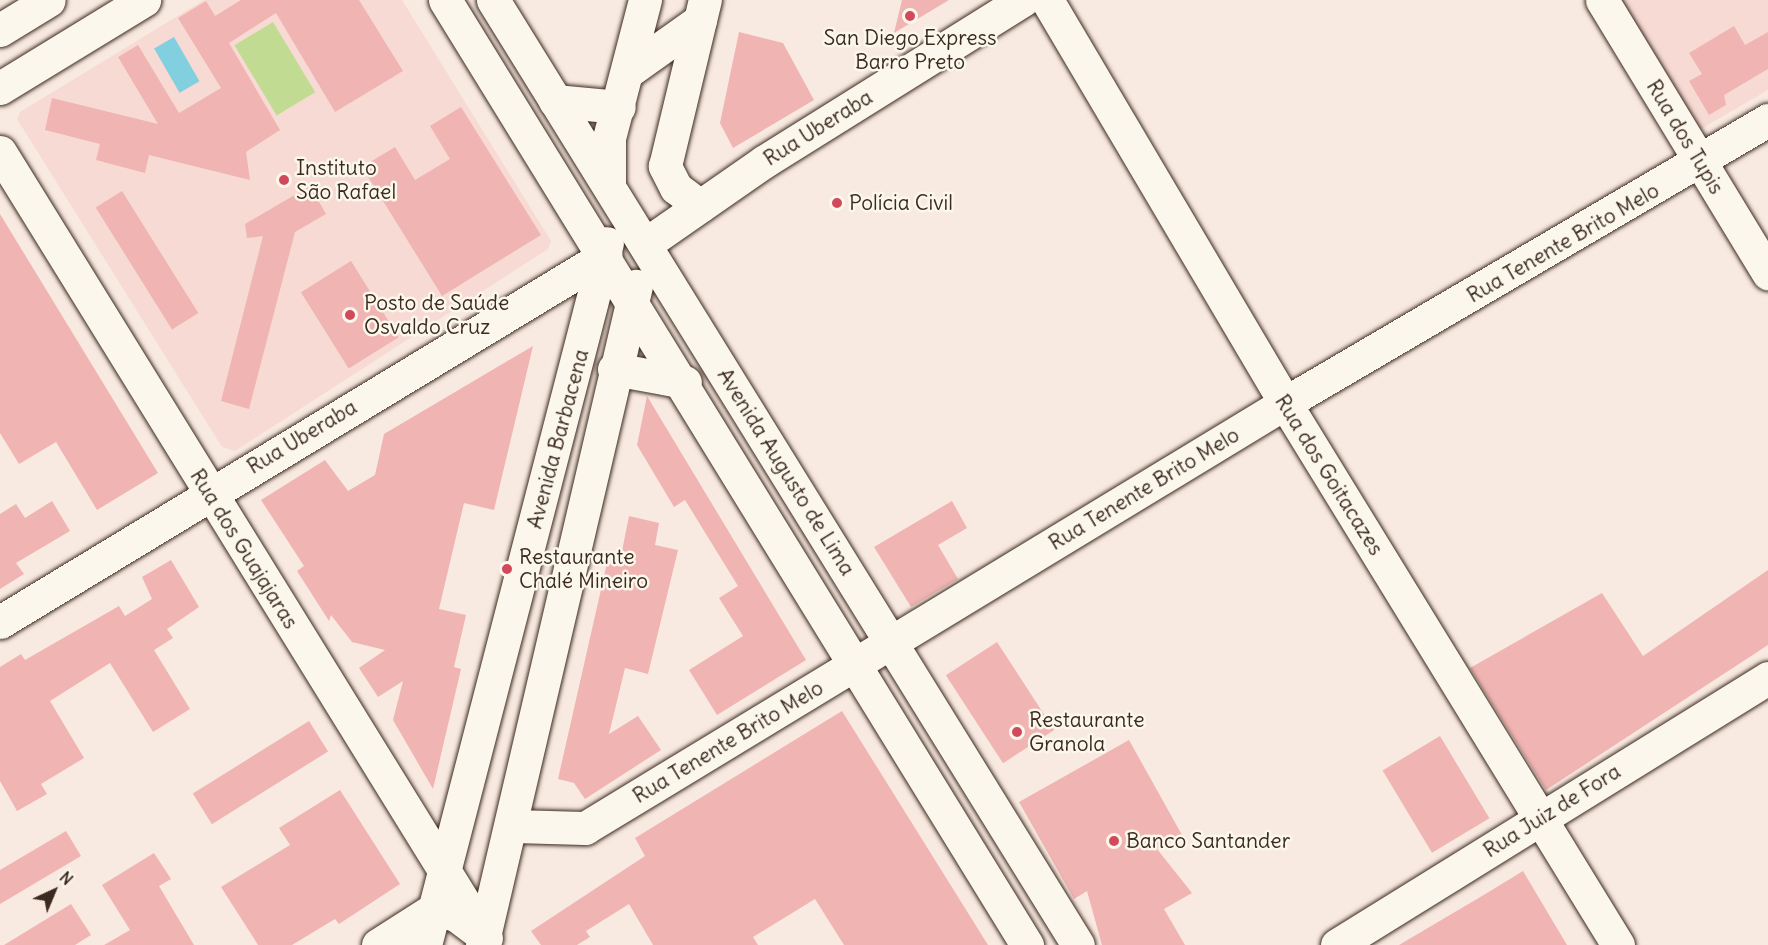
<!DOCTYPE html>
<html>
<head>
<meta charset="utf-8">
<style>
  body { margin:0 }
  #map { position:relative; width:1768px; height:945px; overflow:hidden; background:#f9eae1; font-family:Delius,sans-serif }
  div>[style] { position:absolute }
  .built>* { inset:0; background:#f6dad3 }
  .green>* { inset:0; background:#c1dc92; transform-origin:0 0 }
  .water>* { inset:0; background:#82cfe0; transform-origin:0 0 }
  .building>* { inset:0; background:#f0b4b3; transform-origin:0 0 }
  .roads { filter:drop-shadow(0 0 2px #3b2a1e) drop-shadow(0 0 2px #3b2a1e) }
  .minor>* { height:33px; margin:-16.5px; padding:0 16.5px; transform-origin:16.5px; border-radius:16.5px; background:#fbf7ec }
  .major>* { height:33px; margin:-16.5px; padding:0 16.5px; transform-origin:16.5px; border-radius:16.5px; background:#fbf7ec }
  .dots>* { width:16px; height:16px; translate:-50% -50%; box-sizing:border-box; border:3px solid #fbf7ec; border-radius:50% }
  span { translate:-50% -50%; white-space:nowrap; text-align:center; line-height:1.15; -webkit-text-stroke:5px #fbf7ec; paint-order:stroke }
  .poi-label { font-size:21px; color:#3b2a1e }
  .left { translate:0 -50%; text-align:left }
  .street-label { font-size:21px; color:#3b2a1e }
  .north { position:absolute; left:24px; top:861px; width:60px; height:60px; -webkit-text-stroke:4px #fbf7ec; paint-order:stroke; rotate:44deg; font-size:16px; font-weight:700; line-height:24px; text-align:center; color:#3b2a1e }
  .north::after { content:''; display:block; margin:auto; width:21px; height:27px; background:#3b2a1e; clip-path:polygon(50% 0,100% 100%,50% 72%,0 100%) }
</style>
</head>
<body>
<div id="map">
  <div class="built">
    <i style="clip-path:polygon(204px 0,402px 0,551px 241px,548px 249px,235px 451px,222px 447px,17px 119px,20px 112px)"></i>
    <i style="clip-path:polygon(1612px 0,1768px 0,1768px 90px,1699px 130px)"></i>
  </div>
  <div class="green">
    <i style="left:273px;top:22px;width:82px;height:45px;rotate:59deg"></i>
  </div>
  <div class="water">
    <i style="left:174px;top:37px;width:51px;height:23px;rotate:60deg"></i>
  </div>
  <div class="building">
    <i style="clip-path:polygon(241px 0,359px 0,403px 71px,335px 112px,276px 13px,229px 43px,280px 130px,246px 152px,250px 180px,149px 155px,145px 173px,96px 160px,100px 144px,45px 130px,52px 98px,158px 124px,118px 57px,138px 45px,179px 113px,221px 88px,178px 18px,206px 1px,215px 16px)"></i>
    <i style="clip-path:polygon(902px 0,949px 0,894px 33px)"></i>
    <i style="clip-path:polygon(1734px 26px,1745px 45px,1768px 32px,1768px 69px,1724px 95px,1726px 105px,1709px 115px,1689px 81px,1702px 74px,1689px 53px)"></i>
    <i style="clip-path:polygon(739px 32px,783px 43px,814px 100px,733px 148px,720px 123px)"></i>
    <i style="clip-path:polygon(461px 107px,541px 235px,442px 296px,362px 167px,395px 147px,415px 180px,450px 159px,430px 126px)"></i>
    <i style="clip-path:polygon(310px 186px,326px 214px,295px 232px,249px 409px,221px 401px,263px 236px,247px 238px,245px 224px)"></i>
    <i style="left:122px;top:191px;width:144px;height:31px;rotate:58deg"></i>
    <i style="clip-path:polygon(0 214px,158px 473px,97px 510px,56px 442px,19px 464px,0 433px)"></i>
    <i style="left:351px;top:261px;width:90px;height:59px;rotate:58deg"></i>
    <i style="clip-path:polygon(533px 346px,494px 510px,464px 503px,439px 609px,466px 615px,454px 667px,461px 669px,433px 789px,393px 720px,403px 681px,378px 697px,359px 668px,385px 650px,352px 642px,331px 615px,329px 621px,297px 571px,304px 566px,261px 500px,325px 460px,348px 491px,375px 475px,384px 434px)"></i>
    <i style="clip-path:polygon(647px 396px,806px 660px,717px 715px,689px 670px,743px 636px,719px 598px,738px 586px,685px 500px,674px 507px,637px 445px)"></i>
    <i style="clip-path:polygon(52px 501px,70px 531px,16px 563px,24px 574px,0 589px,0 514px,16px 504px,25px 518px)"></i>
    <i style="clip-path:polygon(952px 501px,967px 528px,938px 545px,958px 579px,911px 607px,874px 547px)"></i>
    <i style="clip-path:polygon(629px 516px,659px 523px,655px 545px,678px 550px,648px 674px,625px 668px,609px 734px,638px 716px,661px 750px,585px 799px,574px 783px,558px 779px,607px 563px,619px 566px)"></i>
    <i style="clip-path:polygon(171px 560px,199px 607px,167px 629px,173px 638px,154px 650px,190px 709px,153px 732px,110px 663px,50px 701px,84px 758px,41px 784px,47px 794px,17px 811px,0 781px,0 667px,21px 654px,25px 660px,119px 606px,125px 616px,152px 599px,142px 577px)"></i>
    <i style="clip-path:polygon(1768px 570px,1768px 645px,1546px 790px,1470px 668px,1602px 593px,1643px 656px)"></i>
    <i style="left:997px;top:642px;width:105px;height:61px;rotate:57deg"></i>
    <i style="clip-path:polygon(842px 711px,988px 945px,844px 945px,815px 899px,753px 937px,758px 945px,653px 945px,629px 904px,586px 931px,590px 937px,577px 945px,541px 945px,531px 931px,645px 856px,635px 838px)"></i>
    <i style="left:309px;top:721px;width:36px;height:137px;rotate:58deg"></i>
    <i style="left:1440px;top:736px;width:96px;height:67px;rotate:59deg"></i>
    <i style="clip-path:polygon(1129px 740px,1182px 835px,1157px 849px,1192px 893px,1164px 909px,1185px 945px,1102px 945px,1087px 891px,1074px 899px,1019px 802px)"></i>
    <i style="clip-path:polygon(340px 790px,400px 884px,339px 924px,335px 919px,292px 945px,258px 945px,221px 887px,290px 845px,279px 828px)"></i>
    <i style="clip-path:polygon(66px 831px,81px 856px,0 904px,0 870px)"></i>
    <i style="clip-path:polygon(154px 853px,171px 879px,159px 886px,194px 945px,104px 945px,130px 930px,102px 885px)"></i>
    <i style="clip-path:polygon(1523px 871px,1567px 945px,1399px 945px,1482px 896px)"></i>
    <i style="clip-path:polygon(71px 904px,91px 935px,75px 945px,4px 945px)"></i>
  </div>
  <div class="roads">
    <div class="minor">
      <i style="left:1047px;top:0;width:468px;rotate:59.4deg"></i>
      <i style="left:1285px;top:403px;width:636px;rotate:58.43deg"></i>
      <i style="left:1602px;top:0;width:320px;rotate:58.7deg"></i>
      <i style="left:0;top:152px;width:924px;rotate:58.27deg"></i>
      <i style="left:700px;top:206px;width:30px;rotate:-143deg"></i>
      <i style="left:676px;top:188px;width:25px;rotate:-117deg"></i>
      <i style="left:665px;top:166px;width:171px;rotate:-76.5deg"></i>
      <i style="left:647px;top:243px;width:144px;rotate:-34.8deg"></i>
      <i style="left:765px;top:161px;width:304px;rotate:-32deg"></i>
      <i style="left:0;top:622px;width:708px;rotate:-31.2deg"></i>
      <i style="left:513px;top:826px;width:72px;rotate:1.6deg"></i>
      <i style="left:585px;top:828px;width:819px;rotate:-31.26deg"></i>
      <i style="left:1285px;top:403px;width:560px;rotate:-30.37deg"></i>
      <i style="left:378px;top:945px;width:67px;rotate:-32.7deg"></i>
      <i style="left:1337px;top:945px;width:507px;rotate:-31.78deg"></i>
    </div>
    <div class="major">
      <i style="left:445px;top:0;width:1110px;rotate:58.37deg"></i>
      <i style="left:493px;top:0;width:1111px;rotate:58.24deg"></i>
      <i style="left:0;top:30px;width:57px;rotate:-31.5deg"></i>
      <i style="left:630px;top:70px;width:86px;rotate:-35.5deg"></i>
      <i style="left:0;top:88px;width:169px;rotate:-31.4deg"></i>
      <i style="left:555px;top:101px;width:64px;rotate:5.4deg"></i>
      <i style="left:609px;top:185px;width:47px;rotate:-90deg"></i>
      <i style="left:609px;top:138px;width:143px;rotate:-75.4deg"></i>
      <i style="left:614px;top:369px;width:72px;rotate:10.4deg"></i>
      <i style="left:434px;top:909px;width:23px;rotate:15deg"></i>
      <i style="left:456px;top:915px;width:35px;rotate:37deg"></i>
      <i style="left:425px;top:945px;width:725px;rotate:-75.47deg"></i>
      <i style="left:482px;top:945px;width:677px;rotate:-76.85deg"></i>
    </div>
  </div>
  <div class="dots">
    <i style="left:910px;top:16px;background:#d1495b"></i>
    <i style="left:284px;top:180px;background:#d1495b"></i>
    <i style="left:837px;top:203px;background:#d1495b"></i>
    <i style="left:350px;top:315px;background:#d1495b"></i>
    <i style="left:507px;top:569px;background:#d1495b"></i>
    <i style="left:1017px;top:732px;background:#d1495b"></i>
    <i style="left:1114px;top:841px;background:#d1495b"></i>
  </div>
  <div class="poi-label">
    <span style="left:910px;top:50px">San Diego Express<br>Barro Preto</span>
    <span class="left" style="left:296px;top:180px">Instituto<br>São Rafael</span>
    <span class="left" style="left:849px;top:203px">Polícia Civil</span>
    <span class="left" style="left:364px;top:315px">Posto de Saúde<br>Osvaldo Cruz</span>
    <span class="left" style="left:519px;top:569px">Restaurante<br>Chalé Mineiro</span>
    <span class="left" style="left:1029px;top:732px">Restaurante<br>Granola</span>
    <span class="left" style="left:1126px;top:841px">Banco Santander</span>
  </div>
  <div class="street-label">
    <span style="left:818px;top:128px;rotate:-32deg">Rua Uberaba</span>
    <span style="left:1685px;top:137px;rotate:59deg">Rua dos Tupis</span>
    <span style="left:1563px;top:243px;rotate:-30deg">Rua Tenente Brito Melo</span>
    <span style="left:302px;top:437px;rotate:-31deg">Rua Uberaba</span>
    <span style="left:558px;top:439px;rotate:-75deg">Avenida Barbacena</span>
    <span style="left:786px;top:472px;rotate:58deg">Avenida Augusto de Lima</span>
    <span style="left:1329px;top:475px;rotate:58deg">Rua dos Goitacazes</span>
    <span style="left:1144px;top:489px;rotate:-31deg">Rua Tenente Brito Melo</span>
    <span style="left:244px;top:549px;rotate:58deg">Rua dos Guajajaras</span>
    <span style="left:728px;top:742px;rotate:-31deg">Rua Tenente Brito Melo</span>
    <span style="left:1552px;top:811px;rotate:-32deg">Rua Juiz de Fora</span>
  </div>
  <div class="north">N</div>
</div>
</body>
</html>
